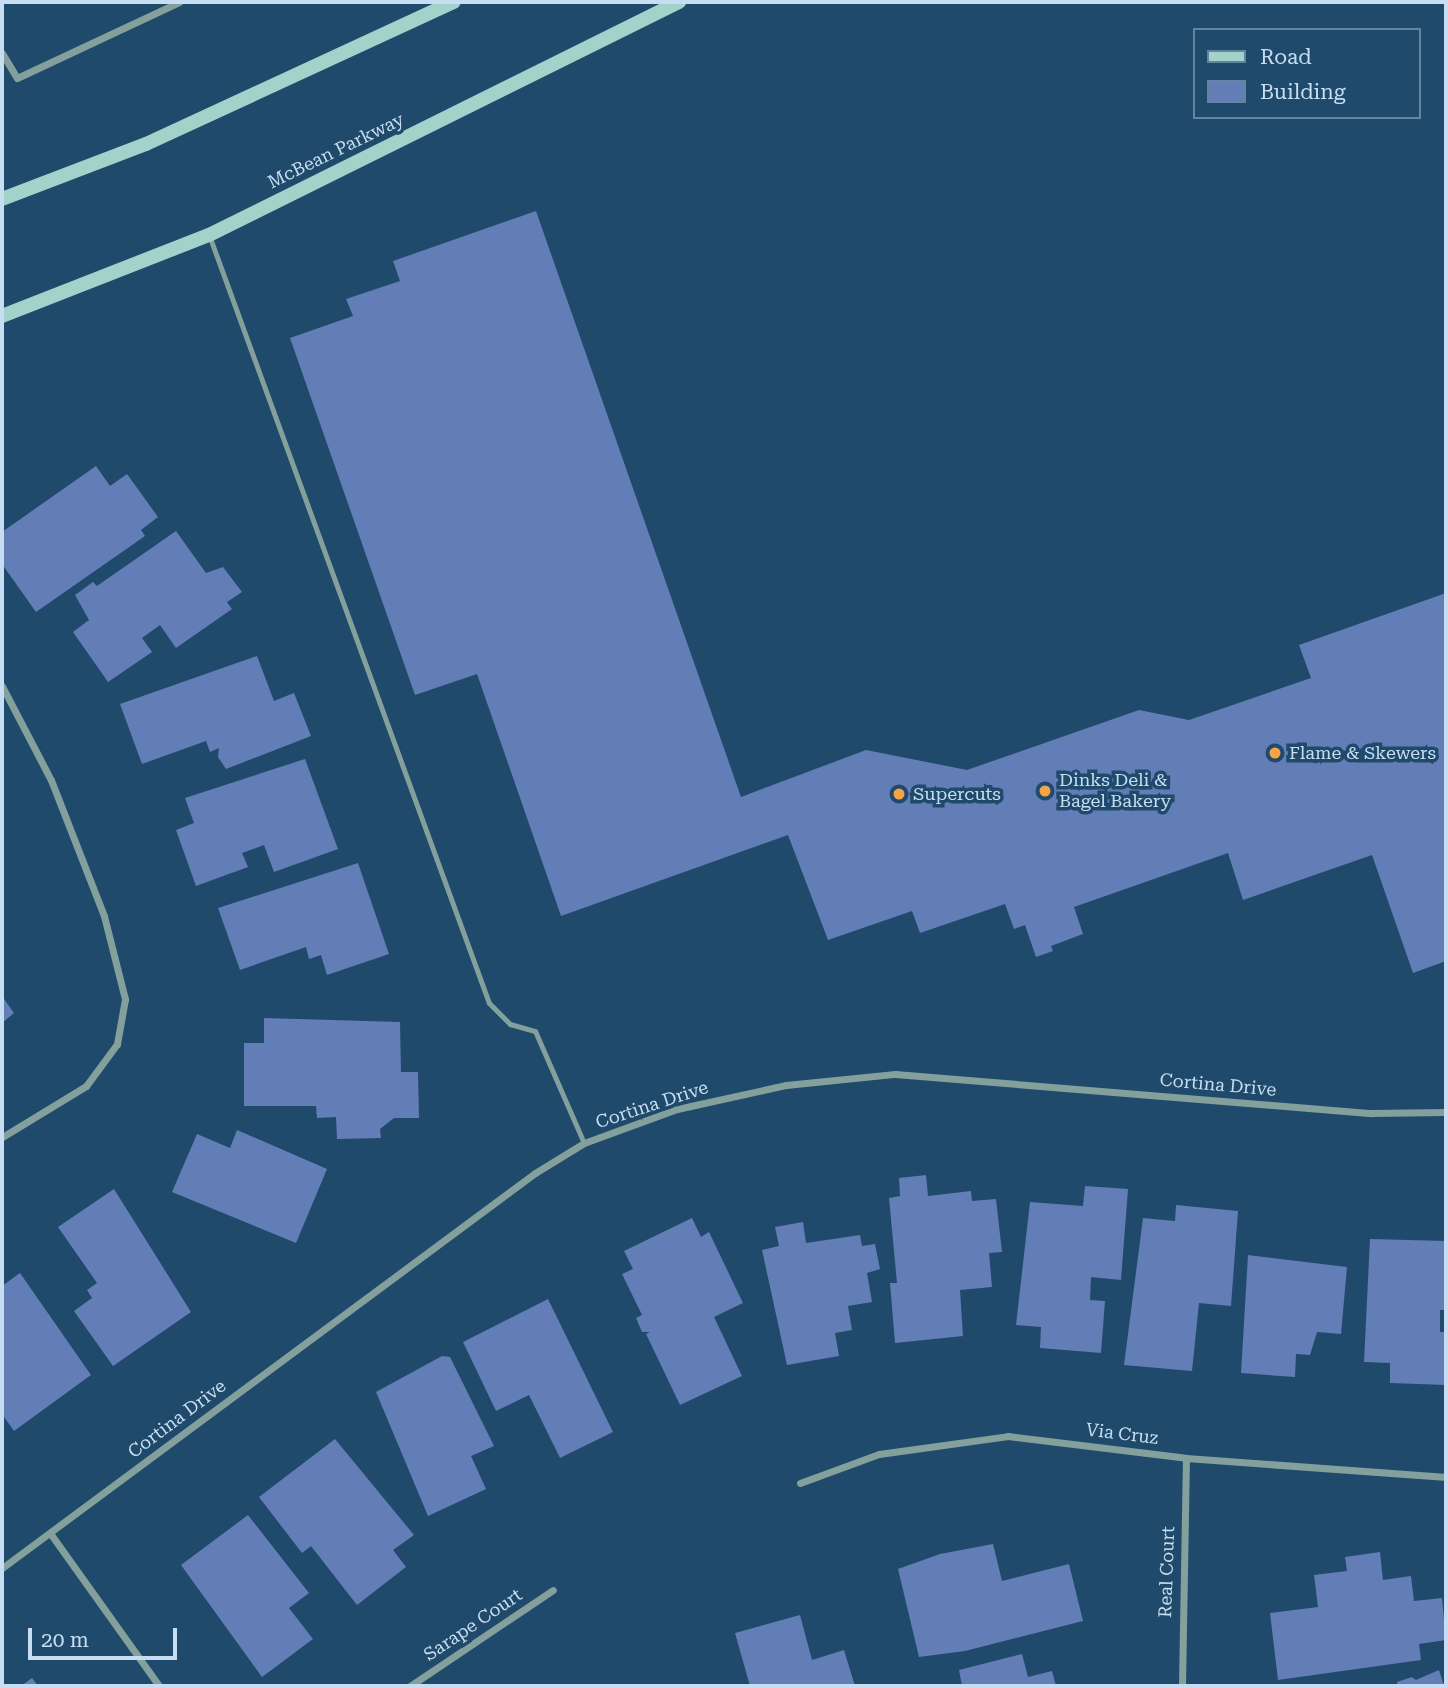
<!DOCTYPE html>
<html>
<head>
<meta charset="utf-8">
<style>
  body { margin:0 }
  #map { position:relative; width:1448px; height:1688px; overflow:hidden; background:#204a6b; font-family:"Roboto Serif",serif }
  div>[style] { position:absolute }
  .building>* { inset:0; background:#637db6 }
  .service>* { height:5px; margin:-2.5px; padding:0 2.5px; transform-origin:2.5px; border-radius:2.5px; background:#83a09c }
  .minor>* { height:7px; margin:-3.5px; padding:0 3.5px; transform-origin:3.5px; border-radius:3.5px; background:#83a09c }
  .secondary>* { height:14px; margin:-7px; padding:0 7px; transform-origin:7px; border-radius:7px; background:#a3d2cb }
  .dots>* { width:19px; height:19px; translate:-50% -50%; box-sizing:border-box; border:4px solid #204a6b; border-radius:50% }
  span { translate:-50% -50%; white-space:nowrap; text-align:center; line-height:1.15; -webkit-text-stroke:7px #204a6b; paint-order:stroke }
  .street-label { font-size:18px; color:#c7def2 }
  .poi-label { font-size:18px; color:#c7def2 }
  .left { translate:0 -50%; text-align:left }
  .frame { position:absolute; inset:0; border:4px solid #c7def2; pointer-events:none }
  .legend { position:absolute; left:1193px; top:28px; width:228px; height:91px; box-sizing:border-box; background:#204a6b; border:2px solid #6385a1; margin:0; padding:9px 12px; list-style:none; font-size:21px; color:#c7def2 }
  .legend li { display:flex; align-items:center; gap:14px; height:35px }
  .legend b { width:35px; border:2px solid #6385a1 }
  .scale { position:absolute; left:28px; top:1628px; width:149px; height:32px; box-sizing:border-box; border:4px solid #c7def2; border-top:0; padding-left:9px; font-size:21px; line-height:24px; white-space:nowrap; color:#c7def2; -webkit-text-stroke:5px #204a6b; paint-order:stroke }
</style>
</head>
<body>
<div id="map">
  <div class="building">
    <i style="clip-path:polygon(536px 211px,741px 797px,866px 750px,967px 770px,1139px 710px,1189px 720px,1311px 678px,1299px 645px,1446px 593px,1446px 961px,1413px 973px,1372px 855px,1243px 900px,1228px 853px,1074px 907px,1083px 934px,1051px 946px,1053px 951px,1036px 957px,1025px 925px,1014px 929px,1005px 904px,920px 933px,912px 911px,828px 940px,788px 835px,561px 916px,477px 674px,415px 695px,290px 338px,353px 316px,346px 299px,400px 281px,393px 261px)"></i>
    <i style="clip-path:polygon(96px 466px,110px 486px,127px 474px,158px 517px,141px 530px,145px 536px,36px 612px,2px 564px,2px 532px)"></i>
    <i style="clip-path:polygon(176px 531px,206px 573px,223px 567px,242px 592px,227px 602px,232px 609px,176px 648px,160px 625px,142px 638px,152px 652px,108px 682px,73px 632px,89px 620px,75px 595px,93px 582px,97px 586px)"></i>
    <i style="clip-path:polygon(257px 656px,274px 701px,294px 693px,311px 736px,226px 769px,218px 757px,219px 748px,210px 752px,206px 741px,142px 764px,120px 704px)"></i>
    <i style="clip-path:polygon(305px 759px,338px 849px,274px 872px,264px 845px,242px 853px,248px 867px,196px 886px,176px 830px,194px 823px,185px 798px)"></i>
    <i style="clip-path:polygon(358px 863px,389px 954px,327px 975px,321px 955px,309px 959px,306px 947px,240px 970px,218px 908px)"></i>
    <i style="clip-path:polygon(2px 996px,14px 1013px,2px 1023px)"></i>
    <i style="clip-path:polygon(264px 1018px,400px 1022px,401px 1072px,418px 1072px,419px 1118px,394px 1118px,380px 1129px,381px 1138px,337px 1139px,336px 1117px,317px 1118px,316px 1106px,244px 1106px,244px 1043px,264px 1043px)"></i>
    <i style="clip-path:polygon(237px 1130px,327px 1169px,296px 1243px,172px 1192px,197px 1134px,230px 1148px)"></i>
    <i style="clip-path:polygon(926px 1175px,928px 1196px,971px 1191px,972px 1201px,996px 1199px,1002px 1252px,989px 1253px,992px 1287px,960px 1290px,963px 1336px,895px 1343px,890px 1283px,897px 1283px,889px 1198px,900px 1196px,899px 1178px)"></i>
    <i style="clip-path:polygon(1085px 1186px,1128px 1189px,1121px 1280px,1091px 1277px,1090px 1300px,1105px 1301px,1101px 1353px,1040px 1348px,1041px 1327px,1016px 1325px,1030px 1202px,1083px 1206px)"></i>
    <i style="clip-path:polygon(114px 1189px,191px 1312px,113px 1366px,74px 1311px,92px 1298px,87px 1290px,97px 1283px,58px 1227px)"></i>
    <i style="clip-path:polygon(1176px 1205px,1238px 1211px,1231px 1306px,1199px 1303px,1192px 1371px,1124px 1365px,1143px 1218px,1175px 1221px)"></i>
    <i style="clip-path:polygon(692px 1218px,701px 1237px,709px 1232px,743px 1303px,714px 1317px,742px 1376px,680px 1405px,646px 1334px,650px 1332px,642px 1332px,636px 1318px,642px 1315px,622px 1274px,633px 1269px,624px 1251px)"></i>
    <i style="clip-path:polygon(803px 1222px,806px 1243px,860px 1235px,862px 1246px,875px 1244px,880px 1269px,867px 1273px,872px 1302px,848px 1306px,852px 1330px,835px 1333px,839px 1356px,787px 1365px,762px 1250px,779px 1246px,775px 1227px)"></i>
    <i style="clip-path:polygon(1370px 1239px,1446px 1241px,1446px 1310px,1440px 1310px,1440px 1332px,1446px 1332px,1446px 1385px,1390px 1383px,1390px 1363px,1364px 1362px)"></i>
    <i style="clip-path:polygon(1248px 1255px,1347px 1267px,1341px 1334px,1317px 1332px,1310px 1355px,1296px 1354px,1295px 1377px,1241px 1373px)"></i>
    <i style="clip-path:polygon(20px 1273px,91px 1375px,14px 1431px,2px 1414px,2px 1286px)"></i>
    <i style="clip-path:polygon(548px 1299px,613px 1432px,560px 1458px,529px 1395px,496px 1411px,463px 1342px)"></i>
    <i style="clip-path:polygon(442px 1356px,450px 1357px,494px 1446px,471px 1456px,486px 1489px,428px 1516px,376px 1392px)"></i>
    <i style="clip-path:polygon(335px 1439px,414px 1535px,393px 1550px,406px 1567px,357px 1605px,311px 1546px,302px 1553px,259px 1497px)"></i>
    <i style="clip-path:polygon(248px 1515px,309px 1593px,289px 1608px,313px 1639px,262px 1677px,181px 1565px)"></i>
    <i style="clip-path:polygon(993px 1544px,1002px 1581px,1069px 1564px,1083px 1621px,965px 1651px,919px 1657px,898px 1569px,940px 1554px)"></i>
    <i style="clip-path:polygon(1380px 1552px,1383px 1580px,1411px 1576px,1414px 1601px,1442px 1598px,1446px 1640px,1419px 1644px,1421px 1660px,1278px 1680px,1270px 1613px,1318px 1607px,1314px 1575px,1347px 1571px,1345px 1557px)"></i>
    <i style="clip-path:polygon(800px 1615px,812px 1660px,844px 1650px,855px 1686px,750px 1686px,735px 1633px)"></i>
    <i style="clip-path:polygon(1022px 1654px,1028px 1677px,1052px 1671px,1056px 1686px,962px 1686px,959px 1670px)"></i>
    <i style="clip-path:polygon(1439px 1670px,1444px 1686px,1398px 1686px,1397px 1682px,1412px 1677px,1416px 1680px)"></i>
    <i style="clip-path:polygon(32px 1678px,38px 1686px,21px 1686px)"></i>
  </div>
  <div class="service">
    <i style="left:209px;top:235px;width:817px;rotate:69.97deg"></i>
    <i style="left:489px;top:1003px;width:30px;rotate:45deg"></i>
    <i style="left:510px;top:1024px;width:26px;rotate:16deg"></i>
    <i style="left:535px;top:1031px;width:122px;rotate:66.4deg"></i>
  </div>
  <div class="minor">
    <i style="left:2px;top:53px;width:29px;rotate:59deg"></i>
    <i style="left:17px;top:78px;width:179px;rotate:-25.1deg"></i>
    <i style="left:2px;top:686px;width:106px;rotate:62.5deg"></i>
    <i style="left:51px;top:780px;width:146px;rotate:68.7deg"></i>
    <i style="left:104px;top:916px;width:86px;rotate:75.8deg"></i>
    <i style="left:125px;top:999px;width:46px;rotate:100.1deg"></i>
    <i style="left:117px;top:1044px;width:52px;rotate:126.4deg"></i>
    <i style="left:86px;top:1086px;width:98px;rotate:148.7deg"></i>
    <i style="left:800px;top:1483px;width:84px;rotate:-20.2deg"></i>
    <i style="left:879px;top:1454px;width:130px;rotate:-7.9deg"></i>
    <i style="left:1008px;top:1436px;width:179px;rotate:7deg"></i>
    <i style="left:1186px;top:1458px;width:261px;rotate:4.2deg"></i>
    <i style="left:50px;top:1533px;width:188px;rotate:54.5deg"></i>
    <i style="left:2px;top:1568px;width:663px;rotate:-36.54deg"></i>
    <i style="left:535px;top:1173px;width:57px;rotate:-31.5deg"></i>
    <i style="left:584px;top:1143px;width:99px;rotate:-20.1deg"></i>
    <i style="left:677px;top:1109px;width:112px;rotate:-12.4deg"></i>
    <i style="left:786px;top:1085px;width:110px;rotate:-5.8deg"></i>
    <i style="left:895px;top:1074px;width:478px;rotate:4.7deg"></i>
    <i style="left:1371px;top:1113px;width:75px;rotate:-0.8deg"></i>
    <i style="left:410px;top:1686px;width:172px;rotate:-33.9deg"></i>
    <i style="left:1182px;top:1686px;width:228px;rotate:-89deg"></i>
  </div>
  <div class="secondary">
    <i style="left:2px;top:199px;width:154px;rotate:-20.9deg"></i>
    <i style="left:146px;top:144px;width:339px;rotate:-24.8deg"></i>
    <i style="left:2px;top:316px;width:222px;rotate:-21.4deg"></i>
    <i style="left:209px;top:235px;width:525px;rotate:-26.37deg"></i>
  </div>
  <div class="dots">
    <i style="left:1275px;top:753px;background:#f6a247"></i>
    <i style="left:1045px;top:791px;background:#f6a247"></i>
    <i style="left:899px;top:794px;background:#f6a247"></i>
  </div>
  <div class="street-label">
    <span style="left:336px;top:151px;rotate:-26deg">McBean Parkway</span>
    <span style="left:1218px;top:1085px;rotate:5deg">Cortina Drive</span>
    <span style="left:652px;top:1105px;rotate:-18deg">Cortina Drive</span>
    <span style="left:177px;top:1419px;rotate:-37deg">Cortina Drive</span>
    <span style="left:1122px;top:1434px;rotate:7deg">Via Cruz</span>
    <span style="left:1167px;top:1572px;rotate:-88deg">Real Court</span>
    <span style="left:473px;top:1625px;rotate:-34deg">Sarape Court</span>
  </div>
  <div class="poi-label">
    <span class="left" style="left:1289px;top:753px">Flame &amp; Skewers</span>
    <span class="left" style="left:1059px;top:791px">Dinks Deli &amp;<br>Bagel Bakery</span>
    <span class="left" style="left:913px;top:794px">Supercuts</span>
  </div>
  <div class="frame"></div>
  <ul class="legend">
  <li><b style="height:9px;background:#a3d2cb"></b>Road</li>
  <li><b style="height:19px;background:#637db6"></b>Building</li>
  </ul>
  <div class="scale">20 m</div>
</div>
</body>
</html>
